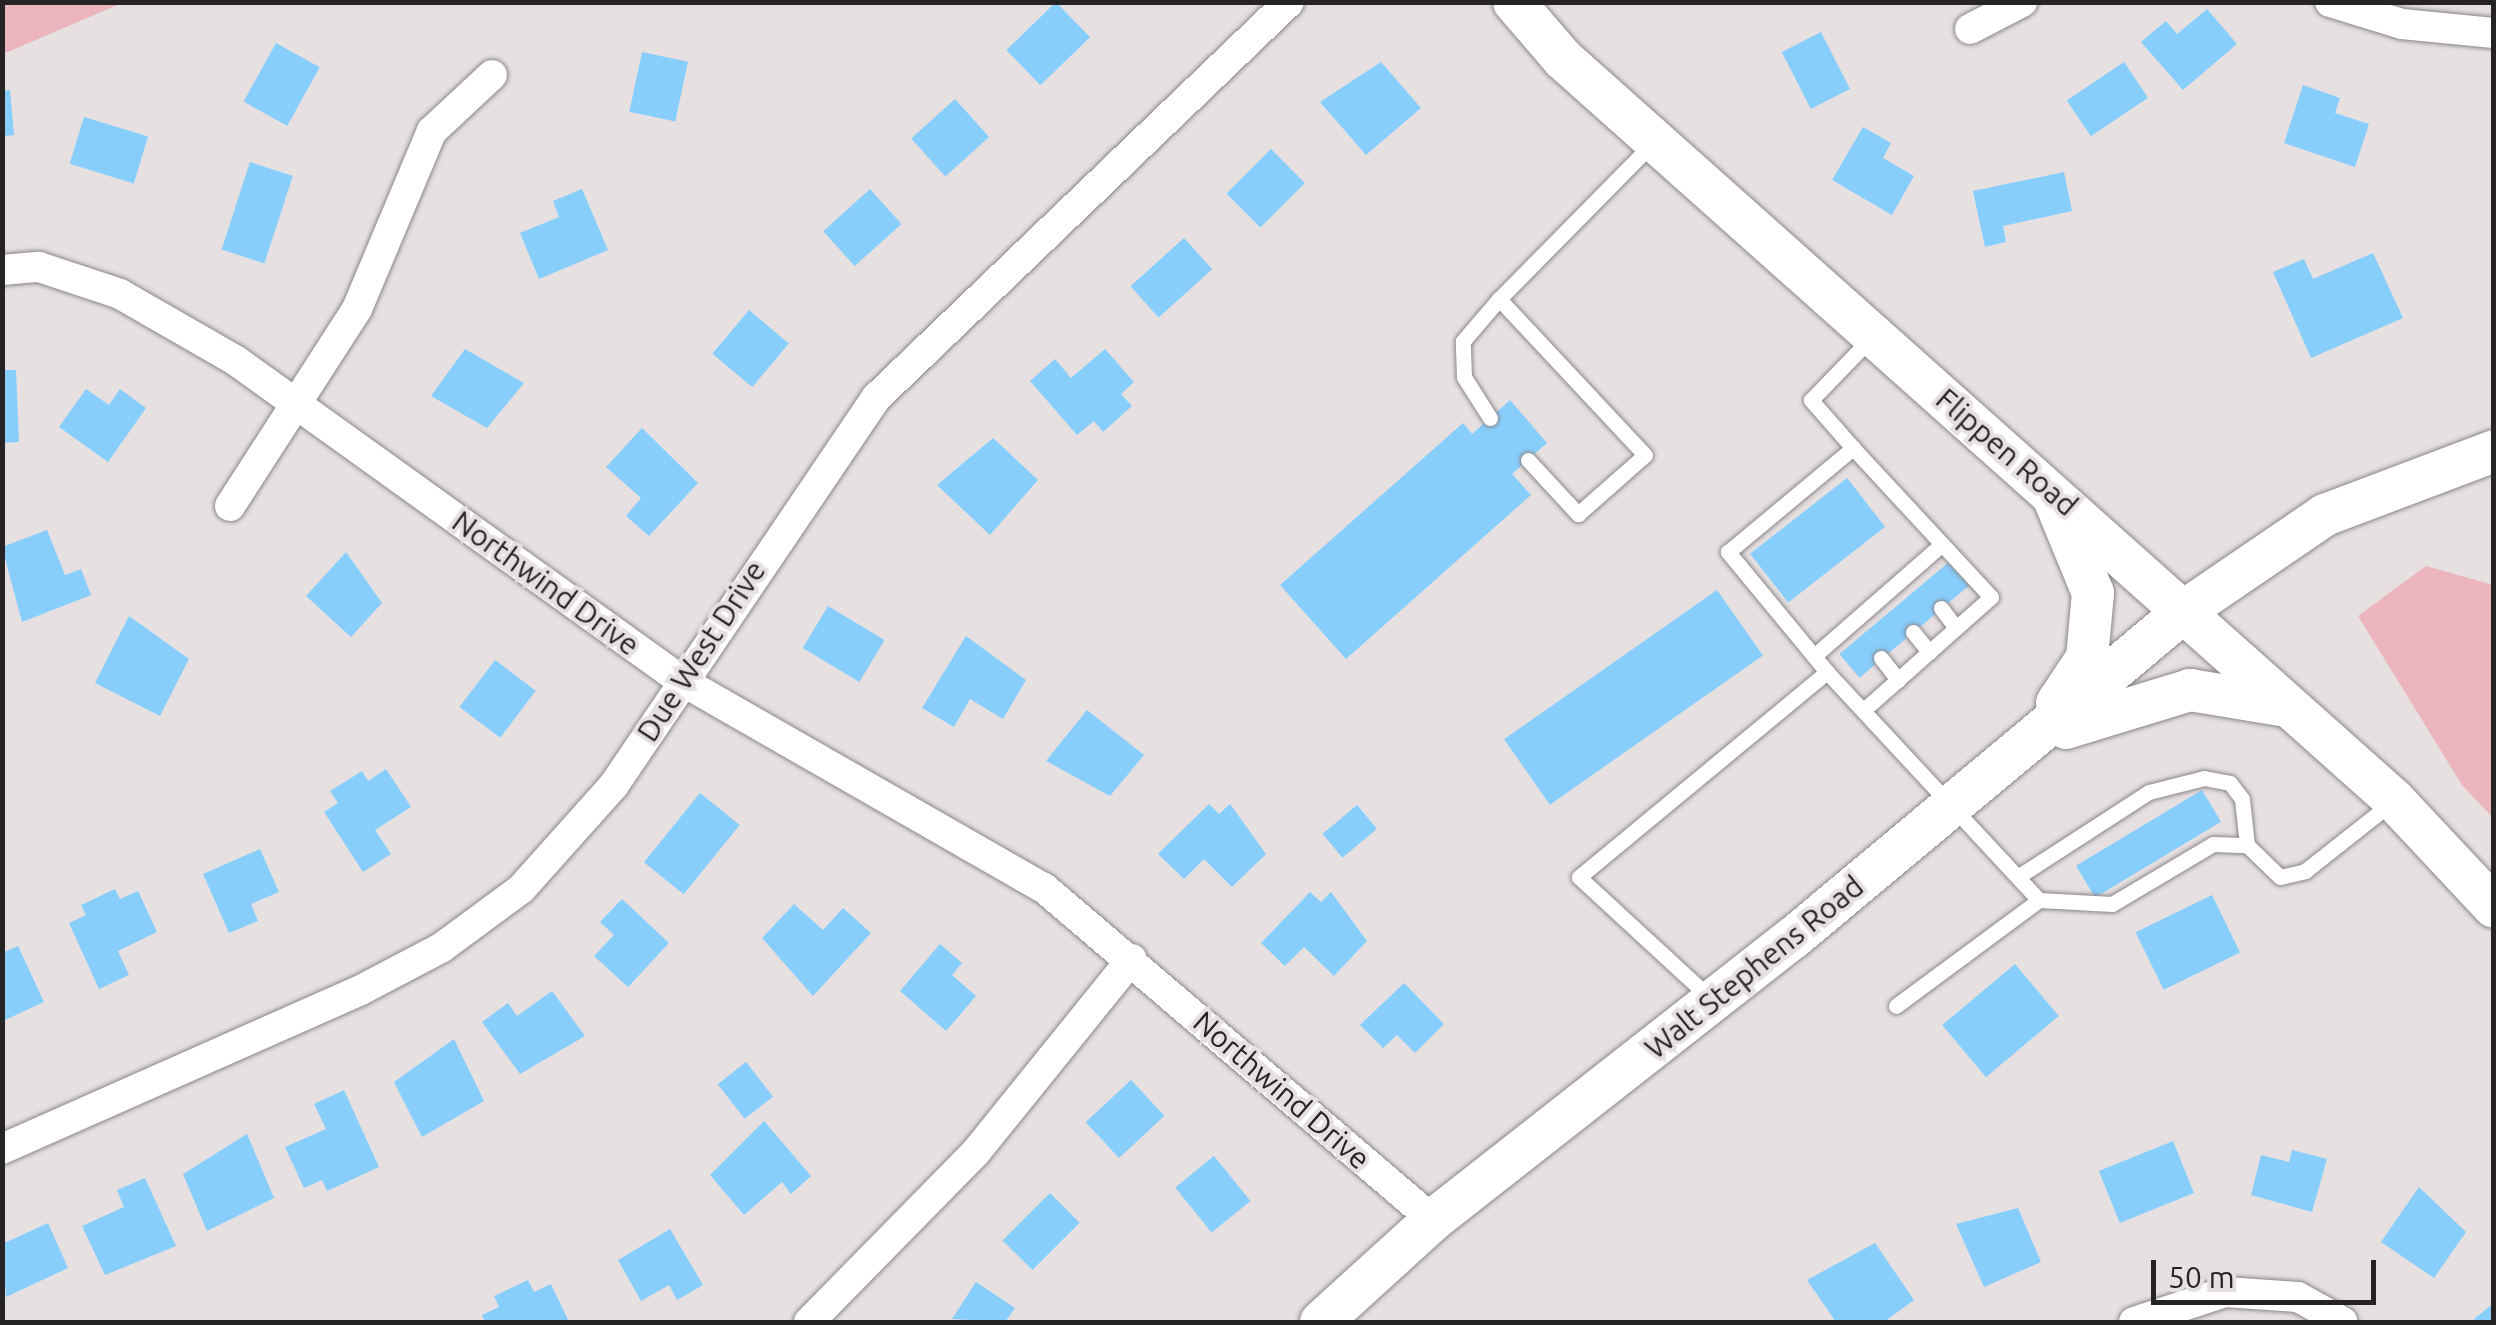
<!DOCTYPE html>
<html>
<head>
<meta charset="utf-8">
<style>
  body { margin:0 }
  #map { position:relative; width:2496px; height:1325px; overflow:hidden; background:#e6e0e1; font-family:Ubuntu,sans-serif }
  div>[style] { position:absolute }
  .green>* { inset:0; background:#ecb5bd }
  .building>* { inset:0; background:#87cefd; transform-origin:0 0 }
  .roads { filter:drop-shadow(0 0 2px #8b8687) drop-shadow(0 0 2px #8b8687) }
  .lane>* { height:15px; margin:-7.5px; padding:0 7.5px; transform-origin:7.5px; border-radius:7.5px; background:#fff }
  .street>* { height:30px; margin:-15px; padding:0 15px; transform-origin:15px; border-radius:15px; background:#fff }
  .secondary>* { height:42px; margin:-21px; padding:0 21px; transform-origin:21px; border-radius:21px; background:#fff }
  span { translate:-50% -50%; white-space:nowrap; text-align:center; line-height:1.15; -webkit-text-stroke:8px #e6e0e1; paint-order:stroke }
  .street-label { font-size:30px; color:#252323 }
  .frame { position:absolute; inset:0; border:5px solid #252323; pointer-events:none }
  .scale { position:absolute; left:2151px; top:1260px; width:225px; height:45px; box-sizing:border-box; border:5px solid #252323; border-top:0; padding-left:12px; font-size:30px; line-height:35px; white-space:nowrap; color:#252323; -webkit-text-stroke:8px #e6e0e1; paint-order:stroke }
</style>
</head>
<body>
<div id="map">
  <div class="green">
    <i style="clip-path:polygon(3px 2px,122px 2px,122px 3px,3px 54px)"></i>
    <i style="clip-path:polygon(2426px 566px,2493px 585px,2493px 818px,2462px 785px,2358px 616px)"></i>
  </div>
  <div class="building">
    <i style="left:1056px;top:2px;width:49px;height:69px;rotate:46deg"></i>
    <i style="clip-path:polygon(2207px 9px,2237px 44px,2183px 90px,2141px 42px,2166px 21px,2177px 34px)"></i>
    <i style="left:1821px;top:32px;width:64px;height:44px;rotate:63deg"></i>
    <i style="left:276px;top:43px;width:50px;height:67px;rotate:29deg"></i>
    <i style="left:642px;top:52px;width:47px;height:61px;rotate:12deg"></i>
    <i style="clip-path:polygon(1381px 62px,1421px 108px,1366px 155px,1320px 102px)"></i>
    <i style="left:2124px;top:62px;width:43px;height:69px;rotate:56deg"></i>
    <i style="clip-path:polygon(2303px 85px,2340px 98px,2335px 113px,2369px 124px,2355px 167px,2284px 143px)"></i>
    <i style="clip-path:polygon(10px 90px,14px 135px,2px 136px,2px 91px)"></i>
    <i style="left:955px;top:99px;width:51px;height:59px;rotate:48deg"></i>
    <i style="left:84px;top:117px;width:67px;height:49px;rotate:17deg"></i>
    <i style="clip-path:polygon(1863px 127px,1891px 143px,1883px 158px,1914px 176px,1892px 215px,1832px 180px)"></i>
    <i style="left:1271px;top:149px;width:48px;height:63px;rotate:45deg"></i>
    <i style="left:250px;top:162px;width:45px;height:92px;rotate:18deg"></i>
    <i style="clip-path:polygon(2064px 172px,2072px 211px,2003px 226px,2006px 242px,1985px 247px,1973px 191px)"></i>
    <i style="clip-path:polygon(582px 189px,608px 250px,539px 279px,520px 233px,559px 217px,553px 201px)"></i>
    <i style="left:870px;top:189px;width:47px;height:63px;rotate:48deg"></i>
    <i style="left:1184px;top:238px;width:42px;height:72px;rotate:48deg"></i>
    <i style="clip-path:polygon(2373px 253px,2403px 318px,2311px 358px,2273px 272px,2304px 259px,2313px 279px)"></i>
    <i style="left:749px;top:310px;width:52px;height:57px;rotate:40deg"></i>
    <i style="clip-path:polygon(465px 349px,524px 383px,487px 428px,431px 396px)"></i>
    <i style="clip-path:polygon(1105px 349px,1134px 382px,1121px 394px,1132px 406px,1103px 432px,1094px 421px,1077px 435px,1030px 381px,1055px 359px,1071px 378px)"></i>
    <i style="clip-path:polygon(2px 370px,16px 370px,19px 442px,2px 443px)"></i>
    <i style="clip-path:polygon(86px 389px,109px 405px,120px 389px,146px 408px,108px 462px,59px 427px)"></i>
    <i style="clip-path:polygon(1510px 400px,1547px 443px,1512px 474px,1531px 495px,1346px 659px,1280px 585px,1463px 423px,1472px 434px)"></i>
    <i style="clip-path:polygon(642px 428px,698px 483px,649px 536px,626px 516px,641px 498px,606px 467px)"></i>
    <i style="clip-path:polygon(993px 438px,1038px 480px,990px 535px,937px 485px)"></i>
    <i style="left:1847px;top:478px;width:62px;height:123px;rotate:52deg"></i>
    <i style="clip-path:polygon(47px 530px,65px 575px,81px 569px,91px 595px,22px 622px,2px 547px)"></i>
    <i style="clip-path:polygon(346px 552px,382px 603px,351px 637px,306px 596px)"></i>
    <i style="left:1949px;top:562px;width:31px;height:143px;rotate:50deg"></i>
    <i style="left:1717px;top:590px;width:80px;height:260px;rotate:55deg"></i>
    <i style="left:828px;top:606px;width:66px;height:49px;rotate:31deg"></i>
    <i style="clip-path:polygon(129px 616px,189px 659px,160px 716px,95px 683px)"></i>
    <i style="clip-path:polygon(966px 636px,1026px 680px,1003px 719px,970px 699px,954px 727px,922px 708px)"></i>
    <i style="left:495px;top:660px;width:51px;height:59px;rotate:37deg"></i>
    <i style="clip-path:polygon(1087px 710px,1144px 755px,1110px 796px,1046px 761px)"></i>
    <i style="clip-path:polygon(386px 769px,411px 807px,375px 830px,391px 854px,363px 872px,324px 812px,338px 803px,330px 791px,362px 771px,368px 781px)"></i>
    <i style="left:2202px;top:790px;width:37px;height:147px;rotate:59deg"></i>
    <i style="left:700px;top:793px;width:51px;height:89px;rotate:39deg"></i>
    <i style="clip-path:polygon(1209px 804px,1219px 814px,1230px 804px,1266px 854px,1232px 887px,1204px 859px,1184px 879px,1158px 854px)"></i>
    <i style="left:1357px;top:805px;width:31px;height:45px;rotate:50deg"></i>
    <i style="clip-path:polygon(260px 849px,279px 892px,251px 904px,258px 921px,229px 933px,203px 874px)"></i>
    <i style="clip-path:polygon(115px 889px,120px 899px,138px 891px,157px 932px,118px 951px,129px 975px,99px 989px,69px 923px,86px 915px,81px 905px)"></i>
    <i style="clip-path:polygon(1310px 892px,1321px 902px,1331px 892px,1367px 941px,1334px 976px,1304px 947px,1285px 966px,1261px 943px)"></i>
    <i style="left:2212px;top:895px;width:64px;height:85px;rotate:64deg"></i>
    <i style="clip-path:polygon(622px 899px,669px 943px,628px 987px,594px 956px,614px 935px,600px 922px)"></i>
    <i style="clip-path:polygon(794px 904px,823px 930px,843px 908px,871px 933px,813px 996px,762px 938px)"></i>
    <i style="clip-path:polygon(940px 944px,962px 963px,952px 975px,976px 996px,946px 1031px,900px 991px)"></i>
    <i style="clip-path:polygon(18px 946px,44px 1002px,5px 1020px,2px 1032px,2px 953px)"></i>
    <i style="left:2015px;top:964px;width:68px;height:95px;rotate:50deg"></i>
    <i style="clip-path:polygon(1404px 983px,1444px 1024px,1415px 1053px,1397px 1035px,1383px 1048px,1360px 1025px)"></i>
    <i style="clip-path:polygon(552px 991px,585px 1036px,520px 1074px,482px 1022px,508px 1003px,517px 1016px)"></i>
    <i style="clip-path:polygon(454px 1039px,484px 1101px,422px 1137px,394px 1082px)"></i>
    <i style="left:746px;top:1062px;width:44px;height:36px;rotate:52deg"></i>
    <i style="left:1131px;top:1080px;width:49px;height:62px;rotate:47deg"></i>
    <i style="clip-path:polygon(344px 1090px,379px 1167px,327px 1191px,322px 1180px,304px 1188px,285px 1147px,326px 1129px,314px 1104px)"></i>
    <i style="clip-path:polygon(764px 1121px,811px 1176px,791px 1194px,782px 1182px,744px 1215px,710px 1175px)"></i>
    <i style="clip-path:polygon(247px 1134px,274px 1198px,207px 1231px,183px 1174px)"></i>
    <i style="left:2173px;top:1141px;width:56px;height:80px;rotate:68deg"></i>
    <i style="clip-path:polygon(2292px 1150px,2327px 1159px,2312px 1212px,2251px 1195px,2261px 1155px,2289px 1162px)"></i>
    <i style="left:1214px;top:1156px;width:58px;height:50px;rotate:51deg"></i>
    <i style="clip-path:polygon(145px 1178px,176px 1246px,105px 1275px,82px 1226px,124px 1207px,117px 1190px)"></i>
    <i style="clip-path:polygon(2419px 1187px,2466px 1232px,2434px 1278px,2381px 1242px)"></i>
    <i style="left:1050px;top:1193px;width:42px;height:67px;rotate:45deg"></i>
    <i style="clip-path:polygon(2018px 1208px,2041px 1262px,1984px 1287px,1956px 1224px)"></i>
    <i style="clip-path:polygon(48px 1223px,68px 1268px,6px 1297px,2px 1244px)"></i>
    <i style="clip-path:polygon(670px 1229px,703px 1285px,677px 1300px,669px 1285px,641px 1301px,618px 1260px)"></i>
    <i style="clip-path:polygon(1875px 1243px,1914px 1300px,1884px 1322px,1836px 1322px,1807px 1280px)"></i>
    <i style="clip-path:polygon(528px 1280px,534px 1292px,551px 1284px,569px 1322px,485px 1322px,482px 1315px,499px 1307px,494px 1296px)"></i>
    <i style="clip-path:polygon(976px 1282px,1015px 1308px,1005px 1322px,952px 1319px)"></i>
    <i style="clip-path:polygon(2494px 1303px,2494px 1322px,2477px 1322px,2474px 1319px)"></i>
  </div>
  <div class="roads">
    <div class="lane">
      <i style="left:1490px;top:418px;width:49px;rotate:-122.4deg"></i>
      <i style="left:1464px;top:377px;width:36px;rotate:-92deg"></i>
      <i style="left:1463px;top:341px;width:55px;rotate:-49.4deg"></i>
      <i style="left:1853px;top:448px;width:203px;rotate:47.2deg"></i>
      <i style="left:1991px;top:597px;width:169px;rotate:138.4deg"></i>
      <i style="left:1528px;top:460px;width:74px;rotate:47.2deg"></i>
      <i style="left:1578px;top:514px;width:89px;rotate:-41.4deg"></i>
      <i style="left:1645px;top:455px;width:214px;rotate:-133.1deg"></i>
      <i style="left:1499px;top:299px;width:218px;rotate:-45.4deg"></i>
      <i style="left:1941px;top:608px;width:25px;rotate:53deg"></i>
      <i style="left:1913px;top:632px;width:26px;rotate:51deg"></i>
      <i style="left:1814px;top:656px;width:170px;rotate:-41.2deg"></i>
      <i style="left:1881px;top:658px;width:28px;rotate:52deg"></i>
      <i style="left:1827px;top:672px;width:311px;rotate:47.1deg"></i>
      <i style="left:2039px;top:900px;width:178px;rotate:143.5deg"></i>
      <i style="left:2019px;top:876px;width:155px;rotate:-32.9deg"></i>
      <i style="left:2149px;top:792px;width:57px;rotate:-14.3deg"></i>
      <i style="left:2204px;top:778px;width:26px;rotate:11deg"></i>
      <i style="left:2230px;top:783px;width:20px;rotate:53deg"></i>
      <i style="left:2242px;top:799px;width:46px;rotate:83.8deg"></i>
      <i style="left:2039px;top:900px;width:73px;rotate:3.1deg"></i>
      <i style="left:2112px;top:904px;width:117px;rotate:-30.7deg"></i>
      <i style="left:2213px;top:844px;width:34px;rotate:2deg"></i>
      <i style="left:2247px;top:845px;width:46px;rotate:44.1deg"></i>
      <i style="left:2280px;top:877px;width:26px;rotate:-13deg"></i>
      <i style="left:2305px;top:871px;width:110px;rotate:-38.3deg"></i>
      <i style="left:1710px;top:998px;width:178px;rotate:-137.3deg"></i>
      <i style="left:1579px;top:877px;width:322px;rotate:-39.6deg"></i>
      <i style="left:1827px;top:672px;width:156px;rotate:-129.5deg"></i>
      <i style="left:1728px;top:552px;width:163px;rotate:-39.8deg"></i>
      <i style="left:1853px;top:448px;width:64px;rotate:-131.2deg"></i>
      <i style="left:1811px;top:400px;width:88px;rotate:-45.9deg"></i>
    </div>
    <div class="street">
      <i style="left:2330px;top:2px;width:75px;rotate:17deg"></i>
      <i style="left:2402px;top:24px;width:92px;rotate:5.6deg"></i>
      <i style="left:1970px;top:29px;width:59px;rotate:-27.4deg"></i>
      <i style="left:2px;top:270px;width:37px;rotate:-5deg"></i>
      <i style="left:39px;top:267px;width:85px;rotate:18.4deg"></i>
      <i style="left:120px;top:294px;width:133px;rotate:29.9deg"></i>
      <i style="left:235px;top:360px;width:550px;rotate:35.68deg"></i>
      <i style="left:682px;top:681px;width:417px;rotate:29.8deg"></i>
      <i style="left:1044px;top:888px;width:511px;rotate:40.48deg"></i>
      <i style="left:230px;top:506px;width:234px;rotate:-57.2deg"></i>
      <i style="left:357px;top:309px;width:193px;rotate:-67.2deg"></i>
      <i style="left:432px;top:131px;width:82px;rotate:-43deg"></i>
      <i style="left:2px;top:1149px;width:390px;rotate:-23.9deg"></i>
      <i style="left:359px;top:991px;width:93px;rotate:-27.7deg"></i>
      <i style="left:441px;top:948px;width:99px;rotate:-36.4deg"></i>
      <i style="left:521px;top:889px;width:140px;rotate:-48.2deg"></i>
      <i style="left:614px;top:785px;width:467px;rotate:-55.9deg"></i>
      <i style="left:876px;top:398px;width:572px;rotate:-43.8deg"></i>
      <i style="left:809px;top:1322px;width:238px;rotate:-45.5deg"></i>
      <i style="left:976px;top:1152px;width:248px;rotate:-51.1deg"></i>
      <i style="left:2134px;top:1322px;width:96px;rotate:-18.2deg"></i>
      <i style="left:2225px;top:1292px;width:73px;rotate:3.9deg"></i>
      <i style="left:2298px;top:1297px;width:51px;rotate:29.1deg"></i>
    </div>
    <div class="secondary">
      <i style="left:1514px;top:2px;width:75px;rotate:49.3deg"></i>
      <i style="left:1563px;top:59px;width:1113px;rotate:41.72deg"></i>
      <i style="left:2394px;top:800px;width:146px;rotate:46.9deg"></i>
      <i style="left:2055px;top:501px;width:100px;rotate:67.6deg"></i>
      <i style="left:2093px;top:593px;width:65px;rotate:95.3deg"></i>
      <i style="left:2087px;top:658px;width:54px;rotate:123.7deg"></i>
      <i style="left:2066px;top:728px;width:130px;rotate:-17deg"></i>
      <i style="left:2190px;top:690px;width:98px;rotate:9.4deg"></i>
      <i style="left:1321px;top:1322px;width:151px;rotate:-42.3deg"></i>
      <i style="left:1433px;top:1220px;width:457px;rotate:-38.1deg"></i>
      <i style="left:1793px;top:938px;width:513px;rotate:-39.86deg"></i>
      <i style="left:2187px;top:609px;width:167px;rotate:-34.3deg"></i>
      <i style="left:2325px;top:515px;width:181px;rotate:-20.7deg"></i>
    </div>
  </div>
  <div class="street-label">
    <span style="left:2007px;top:452px;rotate:41deg">Flippen Road</span>
    <span style="left:546px;top:583px;rotate:36deg">Northwind Drive</span>
    <span style="left:701px;top:651px;rotate:-57deg">Due West Drive</span>
    <span style="left:1754px;top:967px;rotate:-39deg">Walt Stephens Road</span>
    <span style="left:1282px;top:1090px;rotate:41deg">Northwind Drive</span>
  </div>
  <div class="frame"></div>
  <div class="scale">50 m</div>
</div>
</body>
</html>
